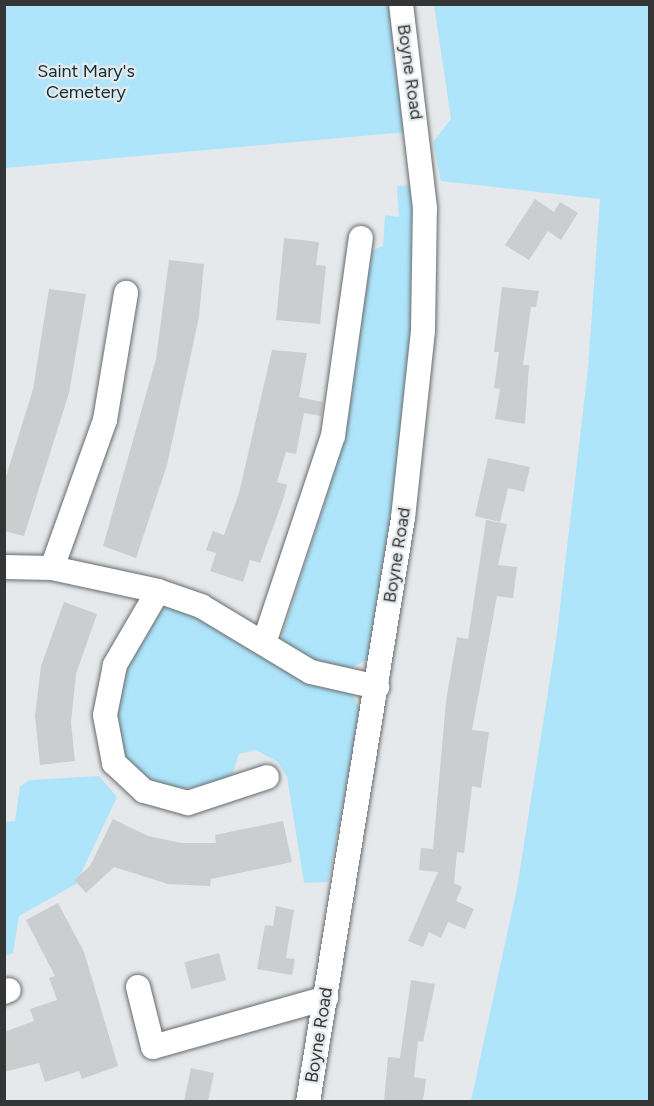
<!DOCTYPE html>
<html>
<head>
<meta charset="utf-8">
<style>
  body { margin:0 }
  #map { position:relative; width:654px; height:1106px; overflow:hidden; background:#e6e9eb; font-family:Figtree,sans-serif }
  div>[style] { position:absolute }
  .green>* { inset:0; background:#aee5fb }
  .building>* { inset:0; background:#cacecf; transform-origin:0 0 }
  .roads { filter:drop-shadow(0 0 2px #676b6c) drop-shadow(0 0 2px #676b6c) }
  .minor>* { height:24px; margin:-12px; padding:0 12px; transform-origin:12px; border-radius:12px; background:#fff }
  span { translate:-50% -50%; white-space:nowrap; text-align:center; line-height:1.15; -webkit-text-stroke:4.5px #e6e9eb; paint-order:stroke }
  .park-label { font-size:18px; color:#0c2f3a }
  .street-label { font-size:18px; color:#343636 }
  .frame { position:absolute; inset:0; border:6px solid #343636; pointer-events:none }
</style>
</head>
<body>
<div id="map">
  <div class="green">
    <i style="clip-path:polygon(5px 5px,389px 5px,407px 132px,5px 168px)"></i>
    <i style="clip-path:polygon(434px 5px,649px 5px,649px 1101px,471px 1101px,517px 888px,556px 641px,588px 369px,600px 199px,441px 181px,433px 142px,451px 119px)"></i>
    <i style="clip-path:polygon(412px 185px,418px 320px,395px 525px,370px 658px,346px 671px,308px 662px,283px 644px,282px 635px,329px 490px,357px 353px,369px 252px,383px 246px,385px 215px,399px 217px,397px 186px)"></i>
    <i style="clip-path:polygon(172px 606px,352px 695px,361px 710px,328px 882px,304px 883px,287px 777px,278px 762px,256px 750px,239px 754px,230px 782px,177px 789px,142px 779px,119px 752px,116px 707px,121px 673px,159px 610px)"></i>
    <i style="clip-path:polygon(99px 776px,117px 797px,76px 884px,19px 916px,13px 953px,5px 956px,5px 822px,15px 821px,20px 786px,30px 780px)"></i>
  </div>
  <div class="building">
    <i style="clip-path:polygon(535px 199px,554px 212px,560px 202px,578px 213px,561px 240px,548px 231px,529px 260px,505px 245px)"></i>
    <i style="clip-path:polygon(284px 238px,319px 242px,316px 265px,326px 266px,320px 324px,276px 320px)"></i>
    <i style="clip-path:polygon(169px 260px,204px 264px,199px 317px,167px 465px,136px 558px,103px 546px,156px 359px)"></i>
    <i style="clip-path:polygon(502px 287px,539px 291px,536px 307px,531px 307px,523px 365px,529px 365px,525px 424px,495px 419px,500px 389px,494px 388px,499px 352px,494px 352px)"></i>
    <i style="clip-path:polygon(49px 289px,86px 294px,69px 393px,24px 536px,4px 531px,4px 483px,33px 389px)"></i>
    <i style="clip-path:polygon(272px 350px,307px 353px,299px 397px,323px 402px,321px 416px,304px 413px,296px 454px,286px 452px,277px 482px,287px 485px,283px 500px,260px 563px,250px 560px,243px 582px,210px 571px,216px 553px,206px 550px,213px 531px,224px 535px,239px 493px)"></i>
    <i style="clip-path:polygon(488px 458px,530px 467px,524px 492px,508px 488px,500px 522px,475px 516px)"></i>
    <i style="clip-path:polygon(486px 520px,507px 524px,498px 565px,517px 567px,513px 598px,497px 596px,472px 730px,489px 732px,481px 788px,472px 786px,464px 853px,457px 852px,454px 883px,462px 887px,456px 901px,474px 909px,465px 929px,448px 922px,441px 938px,429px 932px,423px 947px,408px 941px,438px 872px,419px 870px,421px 848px,433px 849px,446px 701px,457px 637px,468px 639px)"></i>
    <i style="clip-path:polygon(64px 602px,97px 614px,76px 674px,71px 723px,75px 761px,40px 765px,35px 716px,41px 666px)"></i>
    <i style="clip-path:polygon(113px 819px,148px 836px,181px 843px,216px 843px,215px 835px,283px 821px,292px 862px,211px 879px,210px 886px,168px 884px,114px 867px,86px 893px,74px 880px,90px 866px)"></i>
    <i style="clip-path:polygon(58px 903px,84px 952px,118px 1066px,82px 1079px,79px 1071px,45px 1082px,39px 1063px,4px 1072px,4px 1032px,34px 1021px,30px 1009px,57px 1000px,49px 978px,55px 976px,26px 920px)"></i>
    <i style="clip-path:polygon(276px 906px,294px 910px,286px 958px,295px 959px,292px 975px,257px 969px,265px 925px,273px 926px)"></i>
    <i style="left:219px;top:953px;width:28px;height:36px;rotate:75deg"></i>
    <i style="clip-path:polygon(411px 980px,435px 984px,423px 1042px,418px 1041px,414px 1077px,426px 1079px,423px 1101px,384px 1101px,388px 1057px,400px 1058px)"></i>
    <i style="clip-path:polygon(191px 1068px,214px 1073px,208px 1101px,184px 1101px)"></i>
  </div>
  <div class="roads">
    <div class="minor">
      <i style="left:4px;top:567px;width:48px;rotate:1.2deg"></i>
      <i style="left:52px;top:568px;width:108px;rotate:12.2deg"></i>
      <i style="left:158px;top:591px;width:46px;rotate:19.2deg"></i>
      <i style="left:201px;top:606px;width:128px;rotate:31deg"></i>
      <i style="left:311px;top:672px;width:68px;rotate:12.8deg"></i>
      <i style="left:52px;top:568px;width:157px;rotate:-70.3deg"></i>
      <i style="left:105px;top:420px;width:129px;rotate:-80.6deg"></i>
      <i style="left:158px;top:591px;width:86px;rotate:120.2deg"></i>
      <i style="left:115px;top:665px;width:51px;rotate:101.3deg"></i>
      <i style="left:105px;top:715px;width:49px;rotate:79.4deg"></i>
      <i style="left:114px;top:763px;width:41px;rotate:43deg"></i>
      <i style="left:144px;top:791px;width:46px;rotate:15.3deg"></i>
      <i style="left:188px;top:803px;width:83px;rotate:-18.2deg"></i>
      <i style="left:264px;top:643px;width:218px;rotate:-71.6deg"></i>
      <i style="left:333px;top:436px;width:200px;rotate:-82deg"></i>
      <i style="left:138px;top:987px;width:62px;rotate:76deg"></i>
      <i style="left:153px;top:1047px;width:180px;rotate:-15.8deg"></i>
      <i style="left:4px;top:992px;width:5px;rotate:-22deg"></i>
      <i style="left:308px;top:1102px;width:592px;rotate:-80.76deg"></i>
      <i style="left:403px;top:518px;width:189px;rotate:-83.9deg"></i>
      <i style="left:423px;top:330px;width:122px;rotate:-89.1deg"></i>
      <i style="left:425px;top:208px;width:205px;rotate:-96.7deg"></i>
    </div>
  </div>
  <div class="park-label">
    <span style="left:86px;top:82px">Saint Mary's<br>Cemetery</span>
  </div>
  <div class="street-label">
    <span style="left:410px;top:72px;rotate:82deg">Boyne Road</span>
    <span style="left:397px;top:555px;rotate:-81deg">Boyne Road</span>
    <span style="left:319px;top:1035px;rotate:-81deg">Boyne Road</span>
  </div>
  <div class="frame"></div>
</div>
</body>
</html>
